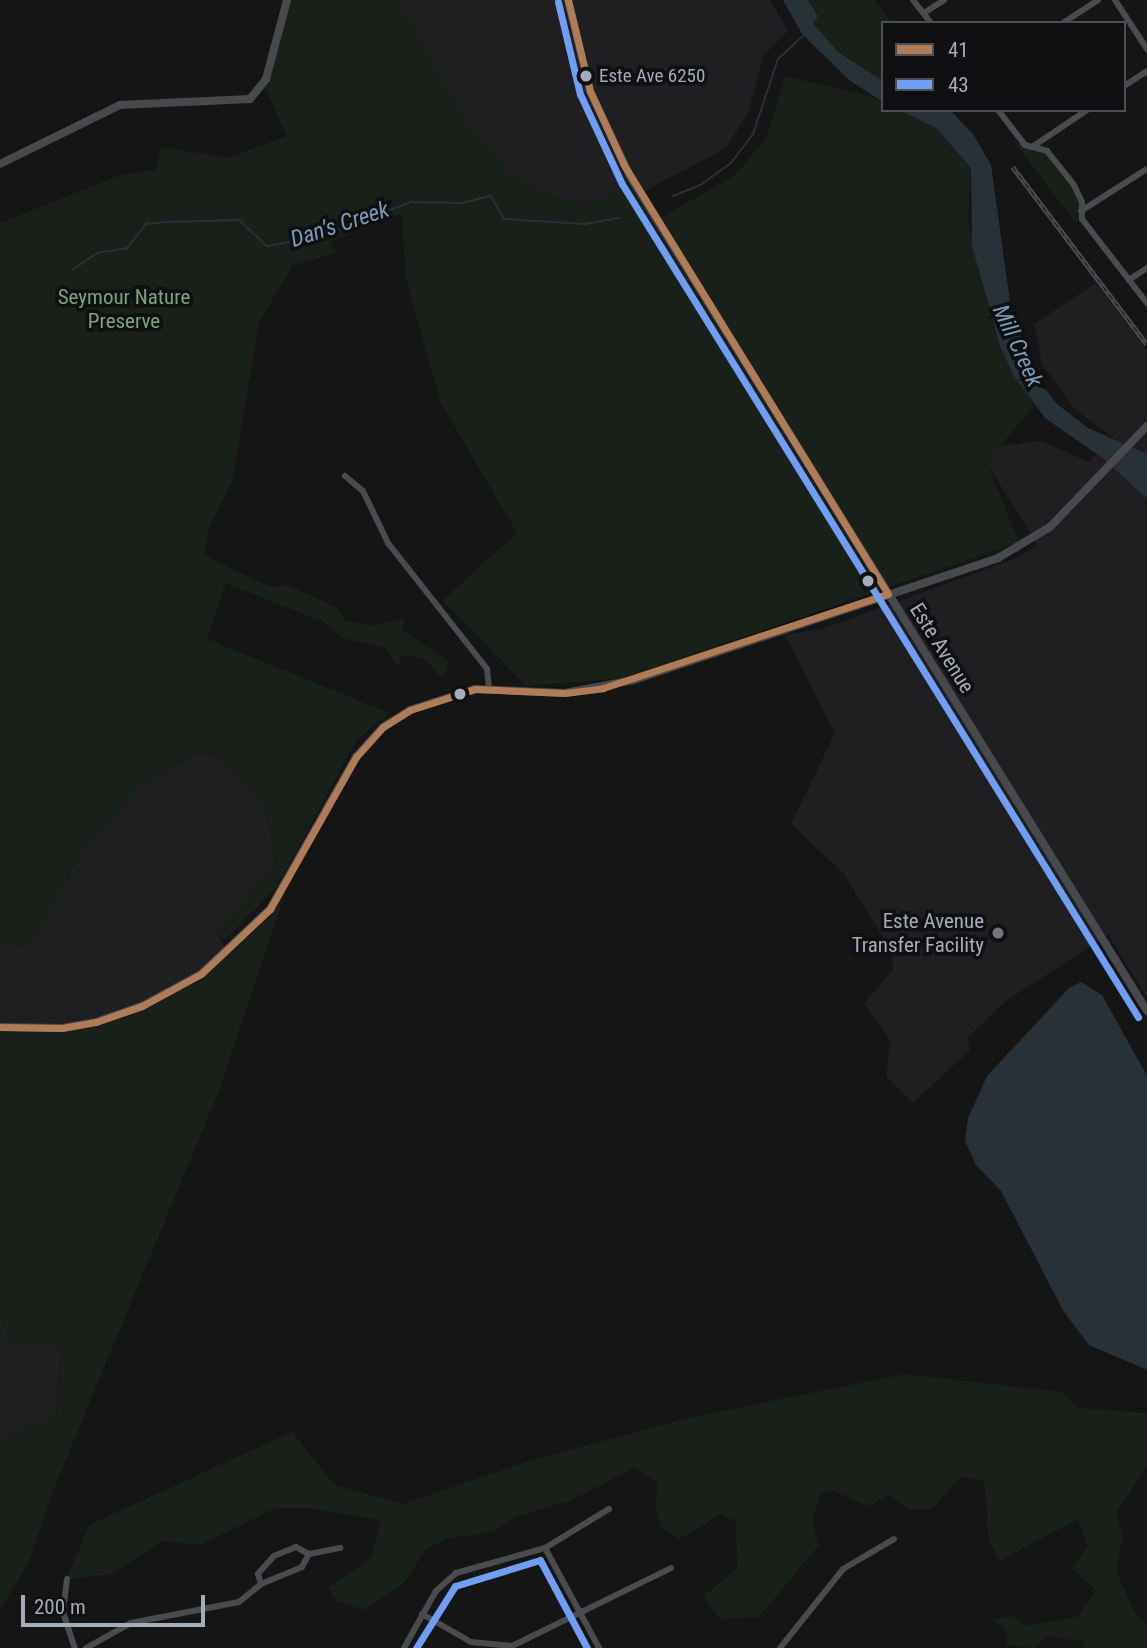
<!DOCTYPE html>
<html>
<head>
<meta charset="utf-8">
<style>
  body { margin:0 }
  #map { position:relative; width:1147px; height:1648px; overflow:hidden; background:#151516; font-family:"Roboto Condensed",sans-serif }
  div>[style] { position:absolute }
  .built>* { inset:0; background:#1f1f22 }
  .green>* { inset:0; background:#19201a }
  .water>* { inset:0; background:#283138 }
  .stream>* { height:2px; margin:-1px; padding:0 1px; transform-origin:1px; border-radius:1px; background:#283138 }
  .street>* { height:6px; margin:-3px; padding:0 3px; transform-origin:3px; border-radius:3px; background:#494b4f }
  .secondary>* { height:8px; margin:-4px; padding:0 4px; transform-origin:4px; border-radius:4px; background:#48494d }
  .rail>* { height:4.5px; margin-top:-2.25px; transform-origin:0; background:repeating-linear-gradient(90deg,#101012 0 5px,#494b4e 0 10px); box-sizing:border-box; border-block:2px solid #494b4e }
  .bus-1>* { height:7px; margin:-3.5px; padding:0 3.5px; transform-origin:3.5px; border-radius:3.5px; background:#b07c57 }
  .bus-2>* { height:7px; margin:-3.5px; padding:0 3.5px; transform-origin:3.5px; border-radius:3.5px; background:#6f9ef4 }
  .dots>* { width:19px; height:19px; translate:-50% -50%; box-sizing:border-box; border:4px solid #101012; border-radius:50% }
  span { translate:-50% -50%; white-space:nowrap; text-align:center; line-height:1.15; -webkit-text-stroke:7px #101012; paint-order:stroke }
  .bus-label { font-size:19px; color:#a5abb8 }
  .left { translate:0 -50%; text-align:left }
  .park-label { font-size:21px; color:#7ba47d }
  .street-label { font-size:21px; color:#a5abb8 }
  .poi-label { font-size:21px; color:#a5abb8 }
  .right { translate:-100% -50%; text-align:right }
  .water-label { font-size:23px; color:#7a9ab6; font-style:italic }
  .legend { position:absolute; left:881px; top:21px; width:245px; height:91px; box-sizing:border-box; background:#101012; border:2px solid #4c4e54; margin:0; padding:9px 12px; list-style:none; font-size:21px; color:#a5abb8 }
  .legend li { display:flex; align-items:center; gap:14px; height:35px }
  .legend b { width:35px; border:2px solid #4c4e54 }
  .scale { position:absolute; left:21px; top:1595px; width:184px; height:32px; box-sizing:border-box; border:4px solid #a5abb8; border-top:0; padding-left:9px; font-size:21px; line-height:24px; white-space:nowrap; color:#a5abb8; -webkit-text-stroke:5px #101012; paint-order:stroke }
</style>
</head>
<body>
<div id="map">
  <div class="built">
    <i style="clip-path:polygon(397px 0,770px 0,788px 31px,763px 56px,748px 113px,726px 148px,641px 193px,623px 185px,607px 199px,585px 203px,556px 198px,508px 174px,470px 132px)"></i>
    <i style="clip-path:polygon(1096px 283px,1147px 350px,1147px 998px,1108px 935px,1006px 1001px,968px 1037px,970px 1050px,913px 1103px,886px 1076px,890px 1040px,864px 1003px,893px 970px,891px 950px,844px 874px,791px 824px,835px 733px,785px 635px,825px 628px,1014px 559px,1038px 545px,986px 462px,1000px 446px,1041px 441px,1089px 462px,1112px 437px,1073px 407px,1042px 364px,1034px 324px)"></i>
    <i style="clip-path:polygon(217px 754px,264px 802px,276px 861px,216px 933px,228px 952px,163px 996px,79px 1025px,0 1027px,0 944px,29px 946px,86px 845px,145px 782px,194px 756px)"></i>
    <i style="clip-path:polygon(0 1313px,9px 1340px,62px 1348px,56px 1414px,0 1441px)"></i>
  </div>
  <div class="green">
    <i style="clip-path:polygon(287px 0,397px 0,470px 132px,482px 137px,509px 174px,556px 198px,585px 203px,607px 199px,631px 178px,657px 220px,734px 176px,766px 139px,785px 76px,868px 96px,883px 103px,883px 110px,898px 110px,936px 128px,971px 168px,968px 219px,981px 282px,1000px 346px,1034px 406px,986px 462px,1019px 542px,624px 678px,526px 686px,443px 600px,517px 533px,441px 403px,406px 279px,402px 214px,330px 242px,337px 253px,293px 265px,259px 322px,232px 482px,209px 527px,204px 555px,270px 587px,288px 585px,337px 608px,346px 621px,374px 626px,404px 618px,402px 630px,449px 662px,446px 672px,441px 678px,425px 659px,402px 655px,398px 667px,386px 648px,342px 638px,324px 622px,226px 583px,207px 639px,389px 713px,356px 741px,277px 887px,225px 940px,215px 933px,276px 861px,264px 802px,217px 754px,193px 756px,145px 782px,86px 845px,29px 946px,0 944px,0 223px,120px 175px,155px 170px,161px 147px,229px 158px,287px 136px,264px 85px)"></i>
    <i style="clip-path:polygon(808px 0,875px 0,892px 23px,883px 23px,883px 81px,838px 52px,813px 23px,818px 15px)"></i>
    <i style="clip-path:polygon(1014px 142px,1043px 149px,1074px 185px,1081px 211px,1077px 224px)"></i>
    <i style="clip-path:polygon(289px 881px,222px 1083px,52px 1493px,28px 1565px,0 1609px,0 1441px,56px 1414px,62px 1349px,9px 1340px,0 1313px,0 1027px,45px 1028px,121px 1014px,201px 974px,237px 944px)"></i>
    <i style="clip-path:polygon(905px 1374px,1062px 1392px,1078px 1408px,1147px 1413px,1147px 1467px,1116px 1513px,1123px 1536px,1116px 1570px,1135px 1614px,1147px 1625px,1147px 1648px,1083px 1648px,1084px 1642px,1048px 1636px,1034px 1648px,1007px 1645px,1006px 1630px,994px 1620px,1012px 1616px,1025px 1626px,1077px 1617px,1096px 1591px,1072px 1568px,1088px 1546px,1078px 1519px,999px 1561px,989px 1539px,984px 1480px,960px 1477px,932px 1509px,910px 1510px,889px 1495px,868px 1506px,834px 1491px,820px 1493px,812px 1520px,819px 1545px,759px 1617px,719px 1619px,704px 1596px,737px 1568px,736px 1521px,721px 1514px,679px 1539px,662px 1528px,655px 1507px,658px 1482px,634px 1468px,571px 1500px,516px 1517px,495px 1531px,446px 1539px,426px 1549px,404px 1583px,364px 1610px,337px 1601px,328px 1588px,371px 1558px,381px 1520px,309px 1508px,275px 1508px,200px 1545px,163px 1541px,111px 1574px,67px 1579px,89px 1525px,292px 1432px,335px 1485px,403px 1504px,529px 1461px,692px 1417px)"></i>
  </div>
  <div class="water">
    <i style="clip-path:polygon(783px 0,808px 0,818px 16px,813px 23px,838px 52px,883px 81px,883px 102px,849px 80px,802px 34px)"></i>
    <i style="clip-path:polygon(899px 110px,950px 110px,973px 134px,991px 165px,1011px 309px,1038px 380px,1057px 404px,1088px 428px,1147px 454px,1147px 499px,1104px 459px,1045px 418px,1014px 376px,1000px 346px,972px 246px,971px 168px,936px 128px)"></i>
    <i style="clip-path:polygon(1081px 982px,1102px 995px,1147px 1076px,1147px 1370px,1089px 1345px,1064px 1312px,1001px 1191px,976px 1165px,965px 1141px,968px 1118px,987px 1076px,1069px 988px)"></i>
  </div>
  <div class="stream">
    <i style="left:673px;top:196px;width:31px;rotate:-22deg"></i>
    <i style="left:702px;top:184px;width:36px;rotate:-36deg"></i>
    <i style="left:731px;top:163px;width:36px;rotate:-53deg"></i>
    <i style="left:753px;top:134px;width:79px;rotate:-71.6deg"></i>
    <i style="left:778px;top:59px;width:35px;rotate:-43deg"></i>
    <i style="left:72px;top:270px;width:30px;rotate:-34deg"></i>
    <i style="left:97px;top:253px;width:30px;rotate:-9deg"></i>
    <i style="left:127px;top:248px;width:31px;rotate:-52deg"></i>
    <i style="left:146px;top:224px;width:20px;rotate:-6deg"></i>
    <i style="left:166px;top:222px;width:73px;rotate:-1.6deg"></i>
    <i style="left:239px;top:220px;width:38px;rotate:43deg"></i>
    <i style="left:267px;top:246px;width:48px;rotate:-9.7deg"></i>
    <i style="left:314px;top:238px;width:103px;rotate:-20.4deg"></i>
    <i style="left:411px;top:202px;width:51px;rotate:1.1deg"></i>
    <i style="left:462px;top:203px;width:30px;rotate:-14deg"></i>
    <i style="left:491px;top:196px;width:26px;rotate:61deg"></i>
    <i style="left:504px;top:219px;width:81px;rotate:3.5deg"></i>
    <i style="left:585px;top:224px;width:36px;rotate:-10deg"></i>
  </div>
  <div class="street">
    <i style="left:913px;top:0;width:29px;rotate:52deg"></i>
    <i style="left:1115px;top:0;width:59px;rotate:56.9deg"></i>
    <i style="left:924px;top:13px;width:24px;rotate:-33deg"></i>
    <i style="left:1063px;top:23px;width:42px;rotate:-33.3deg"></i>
    <i style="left:1124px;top:86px;width:27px;rotate:-33deg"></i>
    <i style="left:998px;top:110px;width:44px;rotate:52.4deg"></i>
    <i style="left:1025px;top:145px;width:23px;rotate:15deg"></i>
    <i style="left:1047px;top:151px;width:43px;rotate:51.5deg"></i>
    <i style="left:1074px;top:185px;width:19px;rotate:65deg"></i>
    <i style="left:1082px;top:202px;width:17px;rotate:90deg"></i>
    <i style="left:1082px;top:219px;width:106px;rotate:52.3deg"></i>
    <i style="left:1032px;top:147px;width:66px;rotate:-33.9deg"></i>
    <i style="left:1081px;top:211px;width:78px;rotate:-32.5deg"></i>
    <i style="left:1129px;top:280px;width:22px;rotate:-34deg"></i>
    <i style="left:345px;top:476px;width:23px;rotate:40deg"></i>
    <i style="left:363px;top:491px;width:58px;rotate:64.3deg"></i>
    <i style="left:388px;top:543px;width:160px;rotate:51.8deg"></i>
    <i style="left:487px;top:669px;width:20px;rotate:84deg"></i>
    <i style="left:545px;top:1548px;width:114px;rotate:61.6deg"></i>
    <i style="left:309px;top:1554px;width:32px;rotate:-11deg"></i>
    <i style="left:67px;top:1579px;width:33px;rotate:97deg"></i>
    <i style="left:63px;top:1612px;width:38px;rotate:72deg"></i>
    <i style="left:422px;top:1614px;width:56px;rotate:29.7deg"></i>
    <i style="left:471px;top:1642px;width:41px;rotate:5.6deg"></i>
    <i style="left:512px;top:1646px;width:177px;rotate:-26.1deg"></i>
    <i style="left:86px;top:1648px;width:51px;rotate:-29.1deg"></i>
    <i style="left:131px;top:1623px;width:110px;rotate:-11deg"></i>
    <i style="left:239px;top:1602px;width:28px;rotate:-39deg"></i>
    <i style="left:261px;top:1584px;width:44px;rotate:-22.5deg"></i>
    <i style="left:302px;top:1567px;width:15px;rotate:-62deg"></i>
    <i style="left:309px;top:1554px;width:15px;rotate:-152deg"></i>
    <i style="left:296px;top:1547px;width:24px;rotate:158deg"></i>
    <i style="left:274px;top:1556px;width:24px;rotate:132deg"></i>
    <i style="left:258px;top:1574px;width:10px;rotate:73deg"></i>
    <i style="left:404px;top:1648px;width:65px;rotate:-60.7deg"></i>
    <i style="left:436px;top:1591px;width:27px;rotate:-42deg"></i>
    <i style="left:456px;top:1573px;width:92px;rotate:-15.7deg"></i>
    <i style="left:545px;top:1548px;width:75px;rotate:-31.4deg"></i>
    <i style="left:780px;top:1648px;width:101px;rotate:-51.4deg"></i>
    <i style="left:843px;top:1569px;width:59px;rotate:-30.5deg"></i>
  </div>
  <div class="secondary">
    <i style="left:568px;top:0;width:94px;rotate:76.4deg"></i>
    <i style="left:590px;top:91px;width:96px;rotate:64.8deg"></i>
    <i style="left:631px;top:178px;width:980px;rotate:58.22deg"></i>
    <i style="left:0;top:164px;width:134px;rotate:-26.2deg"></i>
    <i style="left:120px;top:105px;width:130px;rotate:-2.6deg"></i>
    <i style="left:250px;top:99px;width:26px;rotate:-51deg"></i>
    <i style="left:266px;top:79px;width:82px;rotate:-75.1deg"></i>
    <i style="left:0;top:1027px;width:62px;rotate:0.9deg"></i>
    <i style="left:62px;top:1028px;width:35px;rotate:-10deg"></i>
    <i style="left:96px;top:1022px;width:49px;rotate:-19.2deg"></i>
    <i style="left:142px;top:1006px;width:67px;rotate:-28.5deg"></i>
    <i style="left:201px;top:974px;width:95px;rotate:-43.3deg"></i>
    <i style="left:270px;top:909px;width:175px;rotate:-60.5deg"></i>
    <i style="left:356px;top:757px;width:40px;rotate:-48deg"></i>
    <i style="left:383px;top:727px;width:32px;rotate:-32deg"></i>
    <i style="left:410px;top:710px;width:68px;rotate:-17.9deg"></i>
    <i style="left:475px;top:689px;width:90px;rotate:2.5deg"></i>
    <i style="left:565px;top:693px;width:70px;rotate:-10.7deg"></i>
    <i style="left:634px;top:680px;width:384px;rotate:-18.5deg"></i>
    <i style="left:998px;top:558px;width:61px;rotate:-30.8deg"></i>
    <i style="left:1050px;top:527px;width:140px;rotate:-46.2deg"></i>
  </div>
  <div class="rail">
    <i style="left:1013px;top:167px;width:222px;rotate:52.9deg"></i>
  </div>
  <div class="bus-1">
    <i style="left:0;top:1027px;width:62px;rotate:0.9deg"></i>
    <i style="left:62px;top:1028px;width:35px;rotate:-10deg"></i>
    <i style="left:96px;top:1022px;width:49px;rotate:-19.2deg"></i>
    <i style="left:142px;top:1006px;width:67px;rotate:-28.5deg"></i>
    <i style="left:201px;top:974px;width:95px;rotate:-43.3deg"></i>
    <i style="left:270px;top:909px;width:175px;rotate:-60.5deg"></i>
    <i style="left:356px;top:757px;width:40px;rotate:-48deg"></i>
    <i style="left:383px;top:727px;width:32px;rotate:-32deg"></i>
    <i style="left:410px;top:710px;width:68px;rotate:-17.9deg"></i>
    <i style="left:475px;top:689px;width:90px;rotate:2.5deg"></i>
    <i style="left:565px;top:693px;width:38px;rotate:-7deg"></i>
    <i style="left:603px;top:688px;width:300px;rotate:-18.3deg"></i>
    <i style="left:888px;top:594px;width:504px;rotate:-121.61deg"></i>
    <i style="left:624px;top:165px;width:81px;rotate:-114.7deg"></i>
    <i style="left:590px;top:91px;width:94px;rotate:-103.6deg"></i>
  </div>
  <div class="bus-2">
    <i style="left:558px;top:2px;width:95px;rotate:76.6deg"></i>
    <i style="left:580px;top:94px;width:99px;rotate:65deg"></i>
    <i style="left:622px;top:184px;width:980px;rotate:58.22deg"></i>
    <i style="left:416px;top:1648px;width:73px;rotate:-57.8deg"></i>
    <i style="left:455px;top:1586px;width:89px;rotate:-17deg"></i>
    <i style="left:540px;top:1560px;width:100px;rotate:61.9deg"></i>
  </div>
  <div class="dots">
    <i style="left:586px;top:76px;background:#a5abb8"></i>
    <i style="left:868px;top:581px;background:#a5abb8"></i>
    <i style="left:460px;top:694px;background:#a5abb8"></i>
    <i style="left:998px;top:933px;background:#73767f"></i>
  </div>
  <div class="bus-label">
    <span class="left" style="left:599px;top:76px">Este Ave 6250</span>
  </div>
  <div class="park-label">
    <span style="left:124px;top:309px">Seymour Nature<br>Preserve</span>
  </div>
  <div class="street-label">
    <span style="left:942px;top:648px;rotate:58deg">Este Avenue</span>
  </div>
  <div class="poi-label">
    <span class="right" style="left:984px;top:933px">Este Avenue<br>Transfer Facility</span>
  </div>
  <div class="water-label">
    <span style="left:340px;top:225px;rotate:-18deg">Dan’s Creek</span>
    <span style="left:1017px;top:346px;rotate:65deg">Mill Creek</span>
  </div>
  <ul class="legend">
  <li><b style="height:9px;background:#b07c57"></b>41</li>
  <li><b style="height:9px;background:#6f9ef4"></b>43</li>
  </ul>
  <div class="scale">200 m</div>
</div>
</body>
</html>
